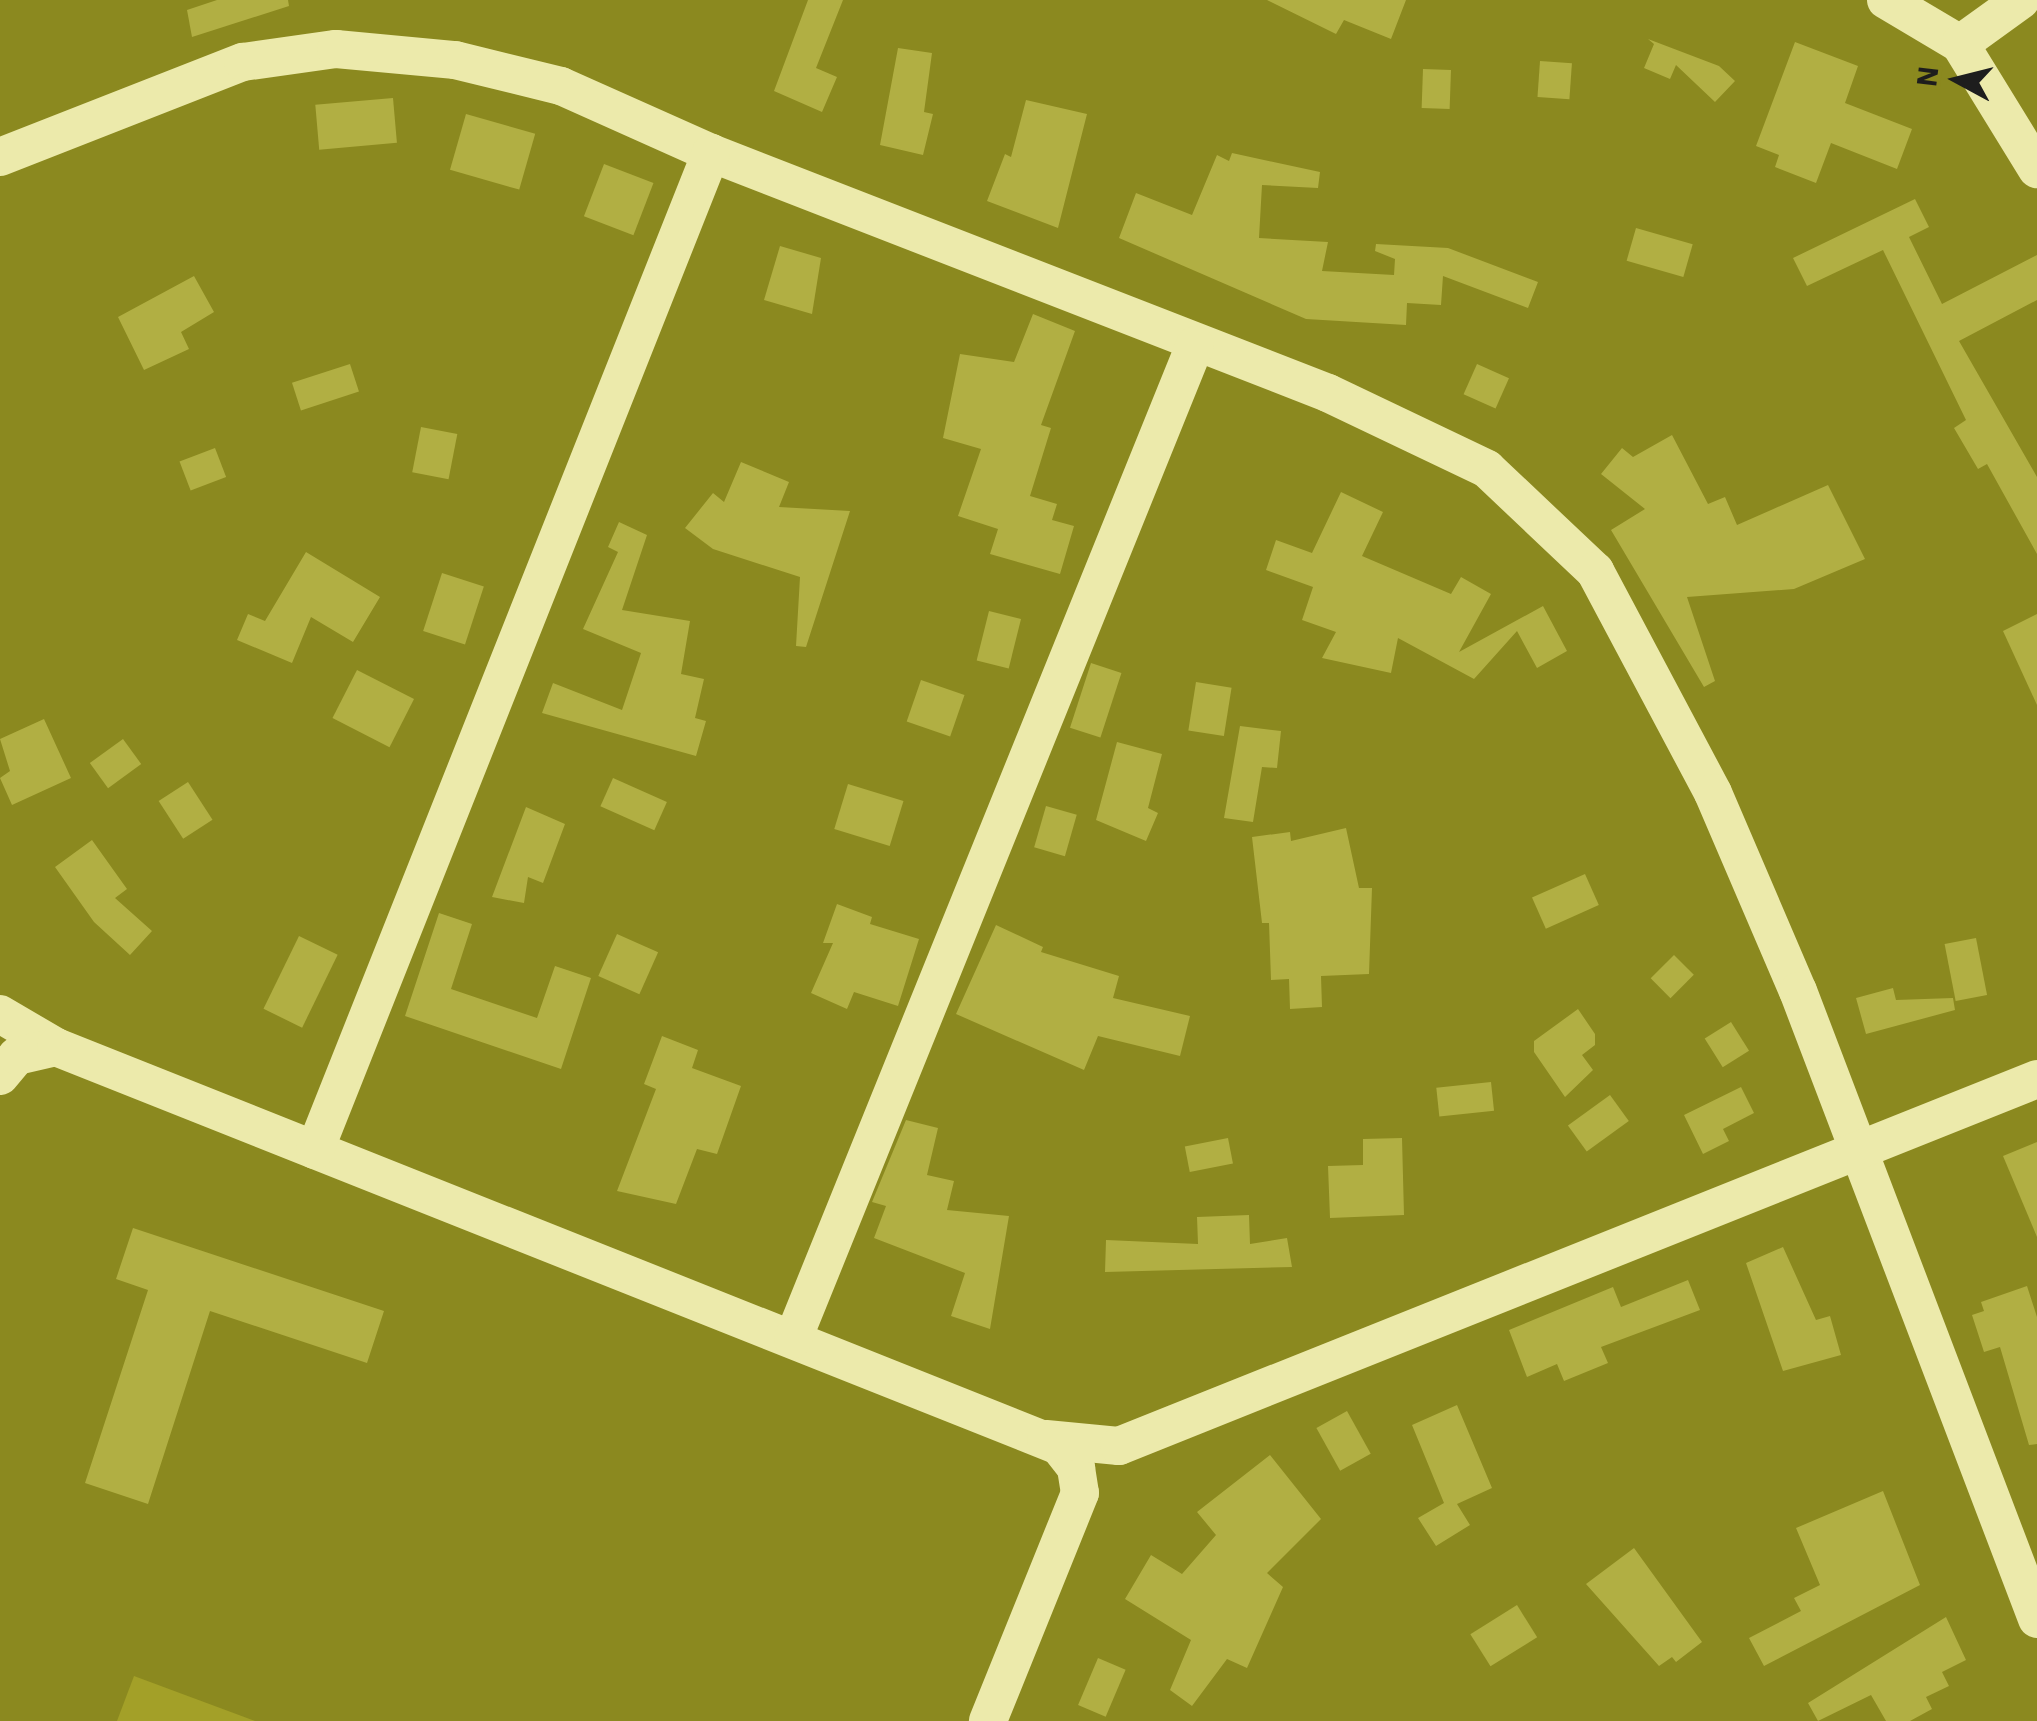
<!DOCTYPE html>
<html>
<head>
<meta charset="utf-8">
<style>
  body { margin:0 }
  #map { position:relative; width:2037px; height:1721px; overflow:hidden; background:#8b891f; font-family:"IBM Plex Sans",sans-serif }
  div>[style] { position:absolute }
  .green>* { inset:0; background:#a3a028 }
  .building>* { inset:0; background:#b1af43; transform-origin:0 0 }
  .minor>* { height:38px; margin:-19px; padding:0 19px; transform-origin:19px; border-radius:19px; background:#eceaab }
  span { translate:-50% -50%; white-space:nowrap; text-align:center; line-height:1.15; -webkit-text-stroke:10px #8b891f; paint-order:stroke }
  .north { position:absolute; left:1907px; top:30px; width:100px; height:100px; -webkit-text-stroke:8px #8b891f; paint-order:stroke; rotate:277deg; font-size:28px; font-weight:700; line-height:40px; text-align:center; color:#1d1d1d }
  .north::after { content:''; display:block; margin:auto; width:35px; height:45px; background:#1d1d1d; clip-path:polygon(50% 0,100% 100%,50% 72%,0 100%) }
</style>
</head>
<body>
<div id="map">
  <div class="green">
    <i style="clip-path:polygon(134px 1676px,255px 1721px,117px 1721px)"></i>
  </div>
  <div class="building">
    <i style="clip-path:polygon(217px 0,288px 0,289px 6px,192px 37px,187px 10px)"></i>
    <i style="clip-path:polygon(808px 0,843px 0,816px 68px,837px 77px,822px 112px,774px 91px)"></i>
    <i style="clip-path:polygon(1267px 0,1406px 0,1391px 39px,1344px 20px,1336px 34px)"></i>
    <i style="clip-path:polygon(1648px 39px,1719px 66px,1735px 81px,1715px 102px,1676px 65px,1670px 79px,1644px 68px,1654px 44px)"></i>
    <i style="clip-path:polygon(1795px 42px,1858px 66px,1845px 103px,1912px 129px,1897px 169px,1831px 143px,1816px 183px,1775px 167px,1779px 155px,1756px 146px)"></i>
    <i style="clip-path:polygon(898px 48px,932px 53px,924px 112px,933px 114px,923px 155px,880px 145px)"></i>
    <i style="left:1540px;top:61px;width:32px;height:36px;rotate:4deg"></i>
    <i style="left:1423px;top:69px;width:28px;height:39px;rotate:2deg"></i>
    <i style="left:393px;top:98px;width:45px;height:78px;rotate:85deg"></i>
    <i style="clip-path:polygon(1026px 100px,1087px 114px,1058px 228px,987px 201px,1005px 154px,1011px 157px)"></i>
    <i style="left:466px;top:114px;width:72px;height:58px;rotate:16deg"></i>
    <i style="clip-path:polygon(1232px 153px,1320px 172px,1318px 188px,1262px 185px,1259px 238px,1328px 242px,1322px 271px,1394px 275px,1395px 259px,1375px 251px,1376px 244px,1448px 248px,1538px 282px,1528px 308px,1443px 276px,1441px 305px,1407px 303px,1406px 325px,1306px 319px,1119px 238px,1136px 193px,1192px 215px,1217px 155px,1229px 161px)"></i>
    <i style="left:604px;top:164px;width:53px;height:56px;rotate:21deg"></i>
    <i style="clip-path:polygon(1915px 199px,1929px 227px,1909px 237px,1942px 304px,2037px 255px,2037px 300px,1959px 341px,2037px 477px,2037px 554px,1987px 464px,1978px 469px,1954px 428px,1966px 420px,1883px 250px,1807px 286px,1793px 258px)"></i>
    <i style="left:1636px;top:228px;width:59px;height:34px;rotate:16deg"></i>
    <i style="clip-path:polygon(780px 246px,821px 258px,812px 314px,764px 300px)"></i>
    <i style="clip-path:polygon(194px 276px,214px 312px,181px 332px,189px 349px,144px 370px,118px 317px)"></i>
    <i style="clip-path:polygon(1033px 314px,1075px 331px,1041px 425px,1051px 428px,1030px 496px,1057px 504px,1052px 520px,1074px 526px,1060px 574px,990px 554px,998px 529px,958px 516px,981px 449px,943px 438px,960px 354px,1014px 362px)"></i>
    <i style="left:350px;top:364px;width:29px;height:61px;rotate:72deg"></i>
    <i style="left:1477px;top:364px;width:35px;height:33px;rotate:24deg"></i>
    <i style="left:421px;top:427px;width:37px;height:46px;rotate:11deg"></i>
    <i style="clip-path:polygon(1672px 435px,1708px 504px,1725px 497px,1737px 525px,1828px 485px,1865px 559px,1794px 589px,1687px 597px,1715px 681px,1704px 687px,1611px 530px,1645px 509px,1601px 474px,1622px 448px,1633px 457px)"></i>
    <i style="left:215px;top:448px;width:31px;height:38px;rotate:69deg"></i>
    <i style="clip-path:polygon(741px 462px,789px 482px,779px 507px,850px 511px,806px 647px,796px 646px,800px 577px,713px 549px,685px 528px,713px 493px,724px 502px)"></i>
    <i style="clip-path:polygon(1341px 492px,1383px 512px,1362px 556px,1451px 594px,1461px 577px,1491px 594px,1459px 652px,1543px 606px,1567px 651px,1537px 668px,1517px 631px,1474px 679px,1398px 638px,1391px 673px,1322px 658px,1336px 632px,1302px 620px,1313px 587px,1266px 570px,1276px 540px,1312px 553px)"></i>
    <i style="clip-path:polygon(619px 522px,647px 535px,622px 610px,690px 621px,681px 674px,704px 679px,695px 718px,706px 721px,696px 756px,542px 713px,553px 683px,622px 710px,641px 653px,583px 629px,618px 552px,608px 547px)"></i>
    <i style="clip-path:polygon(306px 552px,380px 597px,353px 642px,311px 617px,292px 663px,237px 640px,248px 614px,265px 621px)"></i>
    <i style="left:442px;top:573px;width:44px;height:61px;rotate:18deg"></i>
    <i style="left:989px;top:611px;width:33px;height:51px;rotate:14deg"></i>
    <i style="clip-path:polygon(2037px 614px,2037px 705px,2003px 631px)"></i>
    <i style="left:1091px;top:663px;width:32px;height:68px;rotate:18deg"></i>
    <i style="left:357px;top:670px;width:64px;height:54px;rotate:27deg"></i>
    <i style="left:921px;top:680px;width:46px;height:44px;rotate:19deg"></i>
    <i style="left:1196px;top:682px;width:36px;height:49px;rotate:9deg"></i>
    <i style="clip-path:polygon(44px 719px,71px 778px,12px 805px,0 778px,10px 771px,0 739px)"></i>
    <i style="clip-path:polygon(1240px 726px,1281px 731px,1277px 768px,1262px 767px,1253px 822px,1224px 818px)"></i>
    <i style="left:123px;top:739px;width:31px;height:41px;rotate:54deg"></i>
    <i style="clip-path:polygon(1117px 742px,1162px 754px,1148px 808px,1158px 813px,1146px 841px,1096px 820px)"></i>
    <i style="left:613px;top:778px;width:59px;height:31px;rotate:24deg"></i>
    <i style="left:188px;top:782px;width:45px;height:35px;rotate:57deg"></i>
    <i style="left:848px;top:784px;width:58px;height:47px;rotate:17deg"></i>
    <i style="left:1046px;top:806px;width:32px;height:43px;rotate:16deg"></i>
    <i style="clip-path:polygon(526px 807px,565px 824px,543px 883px,528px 877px,524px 903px,492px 897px)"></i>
    <i style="clip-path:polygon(1346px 828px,1359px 888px,1372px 888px,1369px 974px,1321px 976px,1322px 1007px,1290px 1009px,1289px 979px,1271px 980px,1269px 923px,1262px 923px,1252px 837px,1290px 832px,1291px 841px)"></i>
    <i style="clip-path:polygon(92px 840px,127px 889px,115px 898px,152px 931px,130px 955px,94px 922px,55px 867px)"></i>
    <i style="left:1585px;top:874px;width:34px;height:58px;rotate:66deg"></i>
    <i style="clip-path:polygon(837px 904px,872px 917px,870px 924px,919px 939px,898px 1006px,854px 992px,847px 1009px,811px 993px,833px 943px,823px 943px)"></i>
    <i style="clip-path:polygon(439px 913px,472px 924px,451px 989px,537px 1018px,555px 966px,591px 978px,561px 1069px,405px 1016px)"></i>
    <i style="clip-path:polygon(996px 925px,1043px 947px,1041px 952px,1119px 976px,1113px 998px,1190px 1016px,1180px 1056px,1098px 1036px,1084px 1070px,956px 1014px)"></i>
    <i style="left:617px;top:934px;width:45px;height:46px;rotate:24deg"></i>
    <i style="left:299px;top:936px;width:43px;height:81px;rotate:26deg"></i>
    <i style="left:1976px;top:938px;width:58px;height:32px;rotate:79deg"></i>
    <i style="left:1674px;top:955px;width:28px;height:33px;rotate:45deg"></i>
    <i style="clip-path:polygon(1893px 988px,1896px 1000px,1953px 998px,1955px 1010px,1866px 1034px,1856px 998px)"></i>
    <i style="clip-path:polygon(1578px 1009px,1595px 1034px,1595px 1045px,1582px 1055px,1593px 1070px,1565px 1097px,1534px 1052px,1534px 1041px)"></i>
    <i style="left:1731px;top:1022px;width:34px;height:31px;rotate:58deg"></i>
    <i style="clip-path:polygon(662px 1036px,698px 1050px,692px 1068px,741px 1086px,717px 1154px,697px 1149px,676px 1204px,617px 1191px,656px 1089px,644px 1084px)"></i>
    <i style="left:1491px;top:1082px;width:29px;height:55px;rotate:84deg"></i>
    <i style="clip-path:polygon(1741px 1087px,1754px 1113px,1723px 1129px,1729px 1141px,1703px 1154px,1684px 1115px)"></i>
    <i style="left:1610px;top:1095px;width:32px;height:52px;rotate:54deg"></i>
    <i style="clip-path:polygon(906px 1120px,938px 1128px,927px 1175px,954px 1181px,947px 1210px,1009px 1216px,990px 1329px,951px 1316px,965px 1273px,874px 1238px,886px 1206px,872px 1202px)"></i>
    <i style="left:1228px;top:1138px;width:26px;height:44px;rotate:79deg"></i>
    <i style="clip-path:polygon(1402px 1138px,1404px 1215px,1330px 1218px,1328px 1166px,1363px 1165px,1363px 1139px)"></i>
    <i style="clip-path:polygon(2037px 1142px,2037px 1237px,2003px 1156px)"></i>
    <i style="clip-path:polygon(1249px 1215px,1250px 1244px,1287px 1238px,1292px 1267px,1105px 1272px,1106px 1240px,1198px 1244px,1197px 1217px)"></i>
    <i style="clip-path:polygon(133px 1228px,384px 1311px,367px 1363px,210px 1311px,148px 1504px,85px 1483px,148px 1290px,116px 1279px)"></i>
    <i style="clip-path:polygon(1783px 1247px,1816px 1320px,1830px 1316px,1841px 1355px,1783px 1371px,1746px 1263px)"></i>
    <i style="clip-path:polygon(1688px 1280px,1700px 1310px,1601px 1347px,1608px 1363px,1564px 1381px,1557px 1364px,1527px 1377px,1509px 1330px,1613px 1287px,1621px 1307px)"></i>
    <i style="clip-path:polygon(2027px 1286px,2037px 1317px,2037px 1444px,2029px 1445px,2000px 1347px,1984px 1352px,1972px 1315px,1984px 1311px,1981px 1302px)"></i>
    <i style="clip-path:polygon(1457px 1405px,1492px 1488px,1457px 1504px,1470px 1525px,1436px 1546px,1418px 1518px,1444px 1503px,1412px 1425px)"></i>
    <i style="left:1347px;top:1411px;width:49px;height:35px;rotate:61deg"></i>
    <i style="clip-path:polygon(1270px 1455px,1321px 1519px,1267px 1573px,1283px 1587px,1247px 1668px,1227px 1659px,1192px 1706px,1170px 1690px,1191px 1640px,1125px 1599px,1151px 1555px,1182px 1574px,1216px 1535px,1197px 1512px)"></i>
    <i style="clip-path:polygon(1883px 1491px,1920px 1585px,1764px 1666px,1749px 1638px,1801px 1611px,1794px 1598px,1820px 1585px,1796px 1528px)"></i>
    <i style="clip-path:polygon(1634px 1548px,1702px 1642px,1676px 1662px,1672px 1657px,1659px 1666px,1586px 1584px)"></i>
    <i style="left:1517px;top:1605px;width:38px;height:55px;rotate:58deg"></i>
    <i style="clip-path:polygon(1946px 1617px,1966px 1660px,1942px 1672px,1949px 1686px,1926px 1697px,1932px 1709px,1910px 1721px,1886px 1721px,1871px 1695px,1818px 1721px,1808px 1703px)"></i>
    <i style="left:1098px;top:1658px;width:30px;height:51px;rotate:23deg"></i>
  </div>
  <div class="minor">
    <i style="left:1886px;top:0;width:86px;rotate:30.7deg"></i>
    <i style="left:1960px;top:44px;width:147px;rotate:58.4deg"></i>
    <i style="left:1960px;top:44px;width:75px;rotate:-35.8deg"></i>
    <i style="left:0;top:157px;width:261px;rotate:-21.4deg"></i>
    <i style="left:243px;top:62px;width:94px;rotate:-8deg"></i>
    <i style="left:336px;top:49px;width:120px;rotate:5.3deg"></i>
    <i style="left:455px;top:60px;width:109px;rotate:13.8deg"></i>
    <i style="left:561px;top:86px;width:164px;rotate:24.1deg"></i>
    <i style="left:711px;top:153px;width:662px;rotate:21.25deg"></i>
    <i style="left:1328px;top:393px;width:176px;rotate:25.5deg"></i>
    <i style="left:1487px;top:469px;width:149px;rotate:43.4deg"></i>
    <i style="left:1595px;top:571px;width:251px;rotate:62deg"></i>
    <i style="left:1713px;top:793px;width:215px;rotate:66.8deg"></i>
    <i style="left:1798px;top:991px;width:672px;rotate:69.16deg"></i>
    <i style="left:0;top:1014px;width:65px;rotate:30.5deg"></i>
    <i style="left:0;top:1076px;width:26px;rotate:-50deg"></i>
    <i style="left:17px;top:1056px;width:40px;rotate:-13deg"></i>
    <i style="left:56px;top:1047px;width:1079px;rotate:21.69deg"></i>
    <i style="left:1059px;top:1446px;width:28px;rotate:52deg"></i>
    <i style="left:1076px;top:1468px;width:25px;rotate:81deg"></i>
    <i style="left:1080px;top:1493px;width:246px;rotate:112deg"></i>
    <i style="left:315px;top:1150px;width:1073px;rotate:-68.34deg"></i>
    <i style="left:793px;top:1339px;width:1072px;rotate:-67.98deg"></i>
    <i style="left:1046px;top:1439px;width:73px;rotate:5.5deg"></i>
    <i style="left:1119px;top:1446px;width:989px;rotate:-21.79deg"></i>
  </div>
  <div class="north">N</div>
</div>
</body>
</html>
